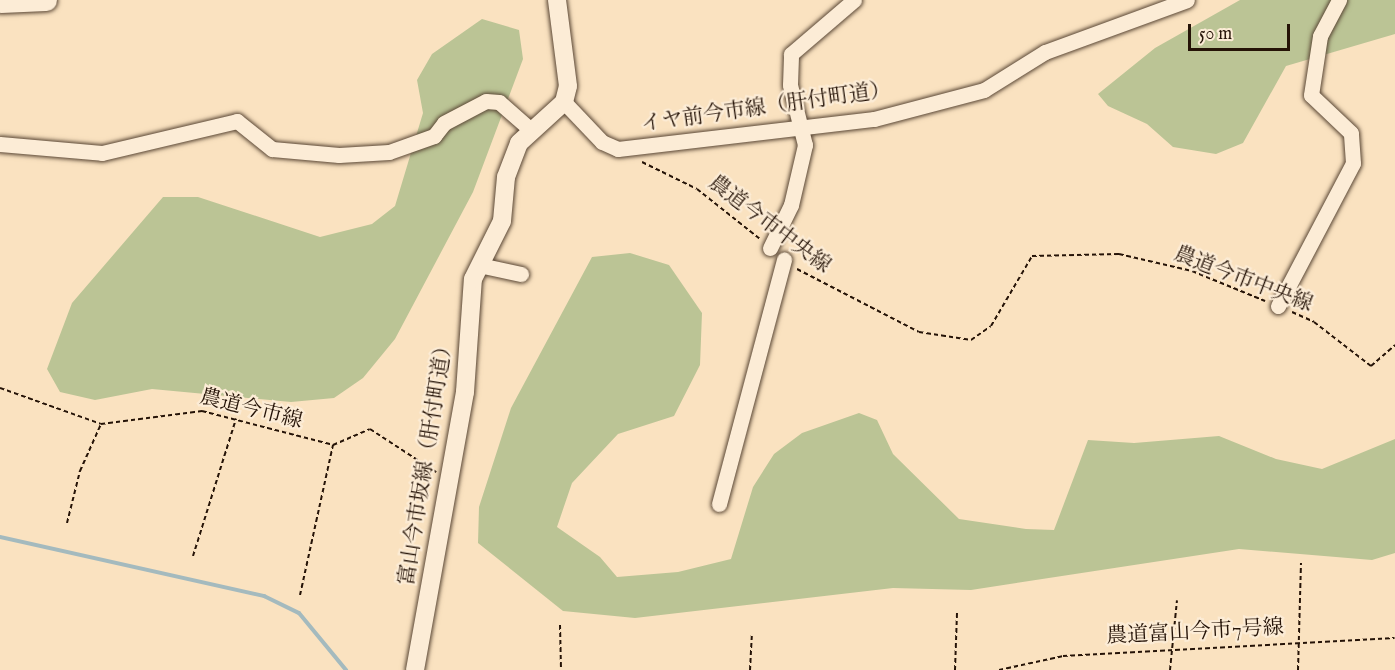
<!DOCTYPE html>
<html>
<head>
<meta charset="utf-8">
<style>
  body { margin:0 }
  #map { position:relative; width:1395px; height:670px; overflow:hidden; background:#fae2c0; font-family:"IM FELL English","Noto Serif JP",serif }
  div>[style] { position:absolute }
  .green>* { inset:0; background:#bbc495 }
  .stream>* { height:4px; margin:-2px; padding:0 2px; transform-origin:2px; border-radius:2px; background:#a4babe }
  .path>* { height:2px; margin-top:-1px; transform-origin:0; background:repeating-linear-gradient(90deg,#251307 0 4.5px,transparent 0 7.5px) }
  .roads { filter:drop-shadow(0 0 2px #5a4735) drop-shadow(0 0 2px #5a4735) }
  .minor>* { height:15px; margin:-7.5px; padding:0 7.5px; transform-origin:7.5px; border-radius:7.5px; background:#fcecd6 }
  .tertiary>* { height:18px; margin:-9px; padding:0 9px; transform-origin:9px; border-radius:9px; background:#fcecd6 }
  .secondary>* { height:21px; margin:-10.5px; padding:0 10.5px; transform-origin:10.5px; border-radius:10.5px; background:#fcecd6 }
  span { translate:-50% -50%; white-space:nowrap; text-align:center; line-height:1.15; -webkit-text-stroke:4.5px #fcecd6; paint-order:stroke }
  .street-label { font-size:21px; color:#251307 }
  .scale { position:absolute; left:1188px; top:24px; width:102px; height:27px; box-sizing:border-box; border:3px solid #251307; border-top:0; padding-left:8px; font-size:18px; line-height:21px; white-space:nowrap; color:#251307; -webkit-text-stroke:4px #fcecd6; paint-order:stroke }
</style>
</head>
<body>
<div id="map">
  <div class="green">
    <i style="clip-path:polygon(1240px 0,1395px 0,1395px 34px,1286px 66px,1243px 143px,1216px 154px,1173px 147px,1147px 124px,1108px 106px,1098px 94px,1155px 48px)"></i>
    <i style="clip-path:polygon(482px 19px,519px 30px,523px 59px,473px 192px,395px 339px,363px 378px,334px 398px,291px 402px,152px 389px,95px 400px,60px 392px,47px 369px,72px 303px,163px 197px,198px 197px,320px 237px,372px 224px,395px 206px,423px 113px,417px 80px,432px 54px)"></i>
    <i style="clip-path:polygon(630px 253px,669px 265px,702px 313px,700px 365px,674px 416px,618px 434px,572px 483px,557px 527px,600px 557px,617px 577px,678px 572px,731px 559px,753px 487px,774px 454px,802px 433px,859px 413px,877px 420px,893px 454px,959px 519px,1026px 529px,1054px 530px,1088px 440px,1134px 443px,1219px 436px,1276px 459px,1322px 469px,1395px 439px,1395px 553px,1372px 560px,1239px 549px,971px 590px,893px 588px,635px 618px,563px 611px,478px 543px,479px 507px,511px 408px,592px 257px)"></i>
  </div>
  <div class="stream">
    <i style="left:0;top:537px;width:271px;rotate:12.6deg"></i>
    <i style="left:264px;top:596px;width:39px;rotate:26deg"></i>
    <i style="left:299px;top:613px;width:74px;rotate:50.5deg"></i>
  </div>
  <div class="path">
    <i style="left:642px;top:162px;width:61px;rotate:26.1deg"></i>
    <i style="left:697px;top:189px;width:80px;rotate:38.4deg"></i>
    <i style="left:797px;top:269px;width:137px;rotate:27.3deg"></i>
    <i style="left:919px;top:332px;width:53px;rotate:8.7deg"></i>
    <i style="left:971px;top:340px;width:24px;rotate:-35deg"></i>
    <i style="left:991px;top:326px;width:81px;rotate:-59.6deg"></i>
    <i style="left:1032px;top:256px;width:87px;rotate:-1.3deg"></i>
    <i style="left:1119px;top:254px;width:75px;rotate:13.1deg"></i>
    <i style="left:1192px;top:271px;width:79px;rotate:22.3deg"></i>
    <i style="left:1292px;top:312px;width:24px;rotate:24deg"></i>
    <i style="left:1314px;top:322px;width:72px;rotate:37.7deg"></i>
    <i style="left:1371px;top:366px;width:32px;rotate:-41deg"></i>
    <i style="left:0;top:388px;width:107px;rotate:19.6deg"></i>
    <i style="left:101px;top:424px;width:102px;rotate:-7.3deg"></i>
    <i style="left:202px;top:411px;width:135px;rotate:14.5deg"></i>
    <i style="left:333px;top:445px;width:40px;rotate:-23.4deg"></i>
    <i style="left:370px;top:429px;width:79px;rotate:33.1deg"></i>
    <i style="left:67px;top:523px;width:54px;rotate:-76deg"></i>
    <i style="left:80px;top:471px;width:51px;rotate:-65.9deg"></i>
    <i style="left:193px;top:556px;width:144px;rotate:-72.6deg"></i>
    <i style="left:300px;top:595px;width:154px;rotate:-77.6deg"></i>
    <i style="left:560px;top:625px;width:45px;rotate:88.7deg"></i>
    <i style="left:750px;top:670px;width:35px;rotate:-87deg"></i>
    <i style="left:955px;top:670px;width:57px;rotate:-88deg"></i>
    <i style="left:999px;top:670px;width:66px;rotate:-12.3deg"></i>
    <i style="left:1063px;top:656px;width:332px;rotate:-3.1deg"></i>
    <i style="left:1170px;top:670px;width:70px;rotate:-84.3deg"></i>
    <i style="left:1298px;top:670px;width:107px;rotate:-88.4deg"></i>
  </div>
  <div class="roads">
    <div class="minor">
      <i style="left:564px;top:102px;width:55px;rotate:46.5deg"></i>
      <i style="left:602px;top:142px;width:17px;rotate:24deg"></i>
      <i style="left:618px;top:149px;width:258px;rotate:-6.7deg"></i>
      <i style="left:874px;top:119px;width:114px;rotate:-14.8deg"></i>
      <i style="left:984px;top:90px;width:72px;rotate:-31.9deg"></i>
      <i style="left:1045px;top:52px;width:151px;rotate:-20.1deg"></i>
      <i style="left:0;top:144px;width:102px;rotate:5deg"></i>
      <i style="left:102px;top:153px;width:139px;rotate:-13.3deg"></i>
      <i style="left:237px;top:121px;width:45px;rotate:38.7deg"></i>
      <i style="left:272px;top:149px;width:67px;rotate:5.1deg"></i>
      <i style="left:339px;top:155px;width:50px;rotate:-3.4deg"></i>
      <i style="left:389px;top:152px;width:48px;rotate:-19.6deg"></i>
      <i style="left:434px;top:136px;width:16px;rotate:-52deg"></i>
      <i style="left:444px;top:123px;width:47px;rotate:-27.6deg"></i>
      <i style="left:486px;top:101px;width:13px;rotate:4deg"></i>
      <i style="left:499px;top:102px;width:43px;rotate:41.2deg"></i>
      <i style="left:770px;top:248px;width:48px;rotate:-64deg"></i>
      <i style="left:791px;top:205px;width:62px;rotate:-76.9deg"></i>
      <i style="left:805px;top:145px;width:62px;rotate:-104deg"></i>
      <i style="left:790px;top:85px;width:31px;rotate:-88deg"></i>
      <i style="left:791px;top:54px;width:83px;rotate:-40.6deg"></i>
      <i style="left:479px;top:265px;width:43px;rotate:12.1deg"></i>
      <i style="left:1278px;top:306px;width:161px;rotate:-62.3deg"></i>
      <i style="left:1353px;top:163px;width:30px;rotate:-94deg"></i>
      <i style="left:1351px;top:133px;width:55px;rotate:-136.5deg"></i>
      <i style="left:1311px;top:95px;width:60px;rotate:-81.3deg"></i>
      <i style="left:1320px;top:36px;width:41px;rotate:-62.2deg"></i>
      <i style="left:719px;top:504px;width:253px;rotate:-75.1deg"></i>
    </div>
    <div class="tertiary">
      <i style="left:415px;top:670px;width:282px;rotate:-79.8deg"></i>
      <i style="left:465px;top:392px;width:113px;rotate:-86deg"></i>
      <i style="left:473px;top:279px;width:65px;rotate:-63.4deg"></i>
      <i style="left:502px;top:221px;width:44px;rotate:-84.8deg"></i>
      <i style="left:506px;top:177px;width:36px;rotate:-69deg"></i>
      <i style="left:519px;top:143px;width:61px;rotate:-42.3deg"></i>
      <i style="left:564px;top:102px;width:16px;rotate:-76deg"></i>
      <i style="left:568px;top:86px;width:87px;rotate:-97.3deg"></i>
    </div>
    <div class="secondary">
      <i style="left:0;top:2px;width:46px;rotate:-2.5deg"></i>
    </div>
  </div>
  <div class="street-label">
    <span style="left:766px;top:108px;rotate:-8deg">イヤ前今市線（肝付町道）</span>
    <span style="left:769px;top:225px;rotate:37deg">農道今市中央線</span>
    <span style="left:1243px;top:280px;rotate:21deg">農道今市中央線</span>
    <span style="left:251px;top:410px;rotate:14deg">農道今市線</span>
    <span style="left:427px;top:461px;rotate:-81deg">富山今市坂線（肝付町道）</span>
    <span style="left:1195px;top:633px;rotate:-3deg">農道富山今市7号線</span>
  </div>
  <div class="scale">50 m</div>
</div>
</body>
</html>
